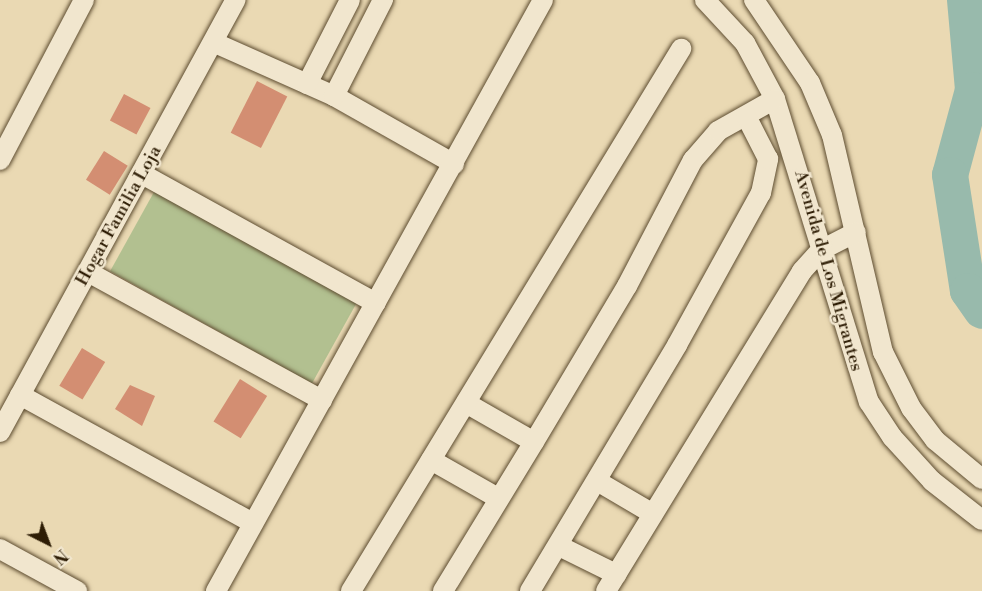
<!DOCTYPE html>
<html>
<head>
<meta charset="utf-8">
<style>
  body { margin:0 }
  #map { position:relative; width:982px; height:591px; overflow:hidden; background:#ead9b3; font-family:"Libre Bodoni",serif }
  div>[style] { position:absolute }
  .green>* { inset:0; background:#b2c090; transform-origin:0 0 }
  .river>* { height:36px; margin:-18px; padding:0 18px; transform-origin:18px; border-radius:18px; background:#98baac }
  .building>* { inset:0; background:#d38e72; transform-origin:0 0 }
  .roads { filter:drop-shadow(0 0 2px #5d4c30) drop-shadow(0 0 2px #5d4c30) }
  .street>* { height:20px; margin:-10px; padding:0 10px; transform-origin:10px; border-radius:10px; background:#f1e6ce }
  span { translate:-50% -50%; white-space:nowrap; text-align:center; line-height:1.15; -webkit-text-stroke:5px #f1e6ce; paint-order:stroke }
  .street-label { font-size:18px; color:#2e1d05 }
  .north { position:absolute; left:18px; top:513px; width:60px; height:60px; -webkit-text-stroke:4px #f1e6ce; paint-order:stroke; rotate:138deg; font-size:16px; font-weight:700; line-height:24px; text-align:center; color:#2e1d05 }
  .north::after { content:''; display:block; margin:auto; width:21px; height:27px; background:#2e1d05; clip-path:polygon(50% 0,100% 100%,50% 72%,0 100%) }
</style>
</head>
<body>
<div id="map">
  <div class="green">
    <i style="left:159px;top:183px;width:231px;height:101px;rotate:29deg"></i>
  </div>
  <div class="river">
    <i style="left:965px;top:0;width:90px;rotate:84.9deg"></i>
    <i style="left:973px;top:90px;width:88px;rotate:105.1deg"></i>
    <i style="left:950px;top:175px;width:117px;rotate:81.2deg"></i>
    <i style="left:968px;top:291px;width:24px;rotate:55deg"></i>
  </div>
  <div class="building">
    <i style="left:257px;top:81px;width:34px;height:58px;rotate:27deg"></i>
    <i style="left:124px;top:94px;width:30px;height:30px;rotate:28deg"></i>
    <i style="left:104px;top:151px;width:28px;height:34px;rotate:32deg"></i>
    <i style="left:82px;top:348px;width:27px;height:44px;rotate:31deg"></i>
    <i style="left:240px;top:379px;width:32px;height:50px;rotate:32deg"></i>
    <i style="clip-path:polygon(130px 385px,155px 396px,142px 426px,115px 409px)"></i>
  </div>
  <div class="roads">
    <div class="street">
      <i style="left:705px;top:0;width:59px;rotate:47.1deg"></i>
      <i style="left:745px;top:43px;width:64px;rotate:61.8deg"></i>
      <i style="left:775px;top:99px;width:317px;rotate:72.8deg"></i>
      <i style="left:869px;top:402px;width:42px;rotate:56.7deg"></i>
      <i style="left:892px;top:437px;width:59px;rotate:47.7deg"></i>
      <i style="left:932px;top:481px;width:63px;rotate:38deg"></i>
      <i style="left:754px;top:0;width:100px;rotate:56deg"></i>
      <i style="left:810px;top:83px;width:56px;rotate:67.1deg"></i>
      <i style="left:832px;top:135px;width:223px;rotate:76.8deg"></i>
      <i style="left:883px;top:352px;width:63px;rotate:63.4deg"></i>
      <i style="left:911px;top:408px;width:40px;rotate:53deg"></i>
      <i style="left:935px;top:440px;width:61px;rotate:39.7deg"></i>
      <i style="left:215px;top:43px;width:130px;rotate:24deg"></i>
      <i style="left:334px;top:96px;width:138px;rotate:29.5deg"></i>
      <i style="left:307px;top:84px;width:94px;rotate:-62.9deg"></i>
      <i style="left:334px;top:96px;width:108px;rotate:-63deg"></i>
      <i style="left:0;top:160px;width:181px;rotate:-62.3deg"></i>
      <i style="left:142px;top:174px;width:267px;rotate:28.9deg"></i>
      <i style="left:88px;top:272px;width:267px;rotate:28.7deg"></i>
      <i style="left:20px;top:395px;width:266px;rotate:28.8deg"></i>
      <i style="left:466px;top:403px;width:78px;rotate:29.8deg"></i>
      <i style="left:534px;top:442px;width:182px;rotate:-59.2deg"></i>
      <i style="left:627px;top:286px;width:142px;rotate:-62.4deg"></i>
      <i style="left:693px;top:160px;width:38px;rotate:-49deg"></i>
      <i style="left:718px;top:131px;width:65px;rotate:-29.3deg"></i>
      <i style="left:0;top:432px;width:492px;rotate:-61.4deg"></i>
      <i style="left:431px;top:460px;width:77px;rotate:29.6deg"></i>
      <i style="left:597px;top:481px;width:65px;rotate:30.5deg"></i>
      <i style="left:559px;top:546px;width:64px;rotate:26.2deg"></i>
      <i style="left:0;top:549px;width:88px;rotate:28.6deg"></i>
      <i style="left:216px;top:591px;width:675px;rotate:-61.04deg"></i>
      <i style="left:351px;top:591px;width:635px;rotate:-58.66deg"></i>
      <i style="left:443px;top:591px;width:175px;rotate:-58.6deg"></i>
      <i style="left:530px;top:591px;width:287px;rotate:-59.1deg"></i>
      <i style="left:677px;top:345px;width:174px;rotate:-61.1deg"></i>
      <i style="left:761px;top:193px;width:35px;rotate:-78deg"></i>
      <i style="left:768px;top:159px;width:48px;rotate:-117.1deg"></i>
      <i style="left:606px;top:591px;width:375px;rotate:-58.5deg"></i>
      <i style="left:802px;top:271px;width:28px;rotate:-48deg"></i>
      <i style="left:821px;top:250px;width:39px;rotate:-27deg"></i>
    </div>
  </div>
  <div class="street-label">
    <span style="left:119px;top:216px;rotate:-61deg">Hogar Familia Loja</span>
    <span style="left:828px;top:271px;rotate:74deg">Avenida de Los Migrantes</span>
  </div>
  <div class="north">N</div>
</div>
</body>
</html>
